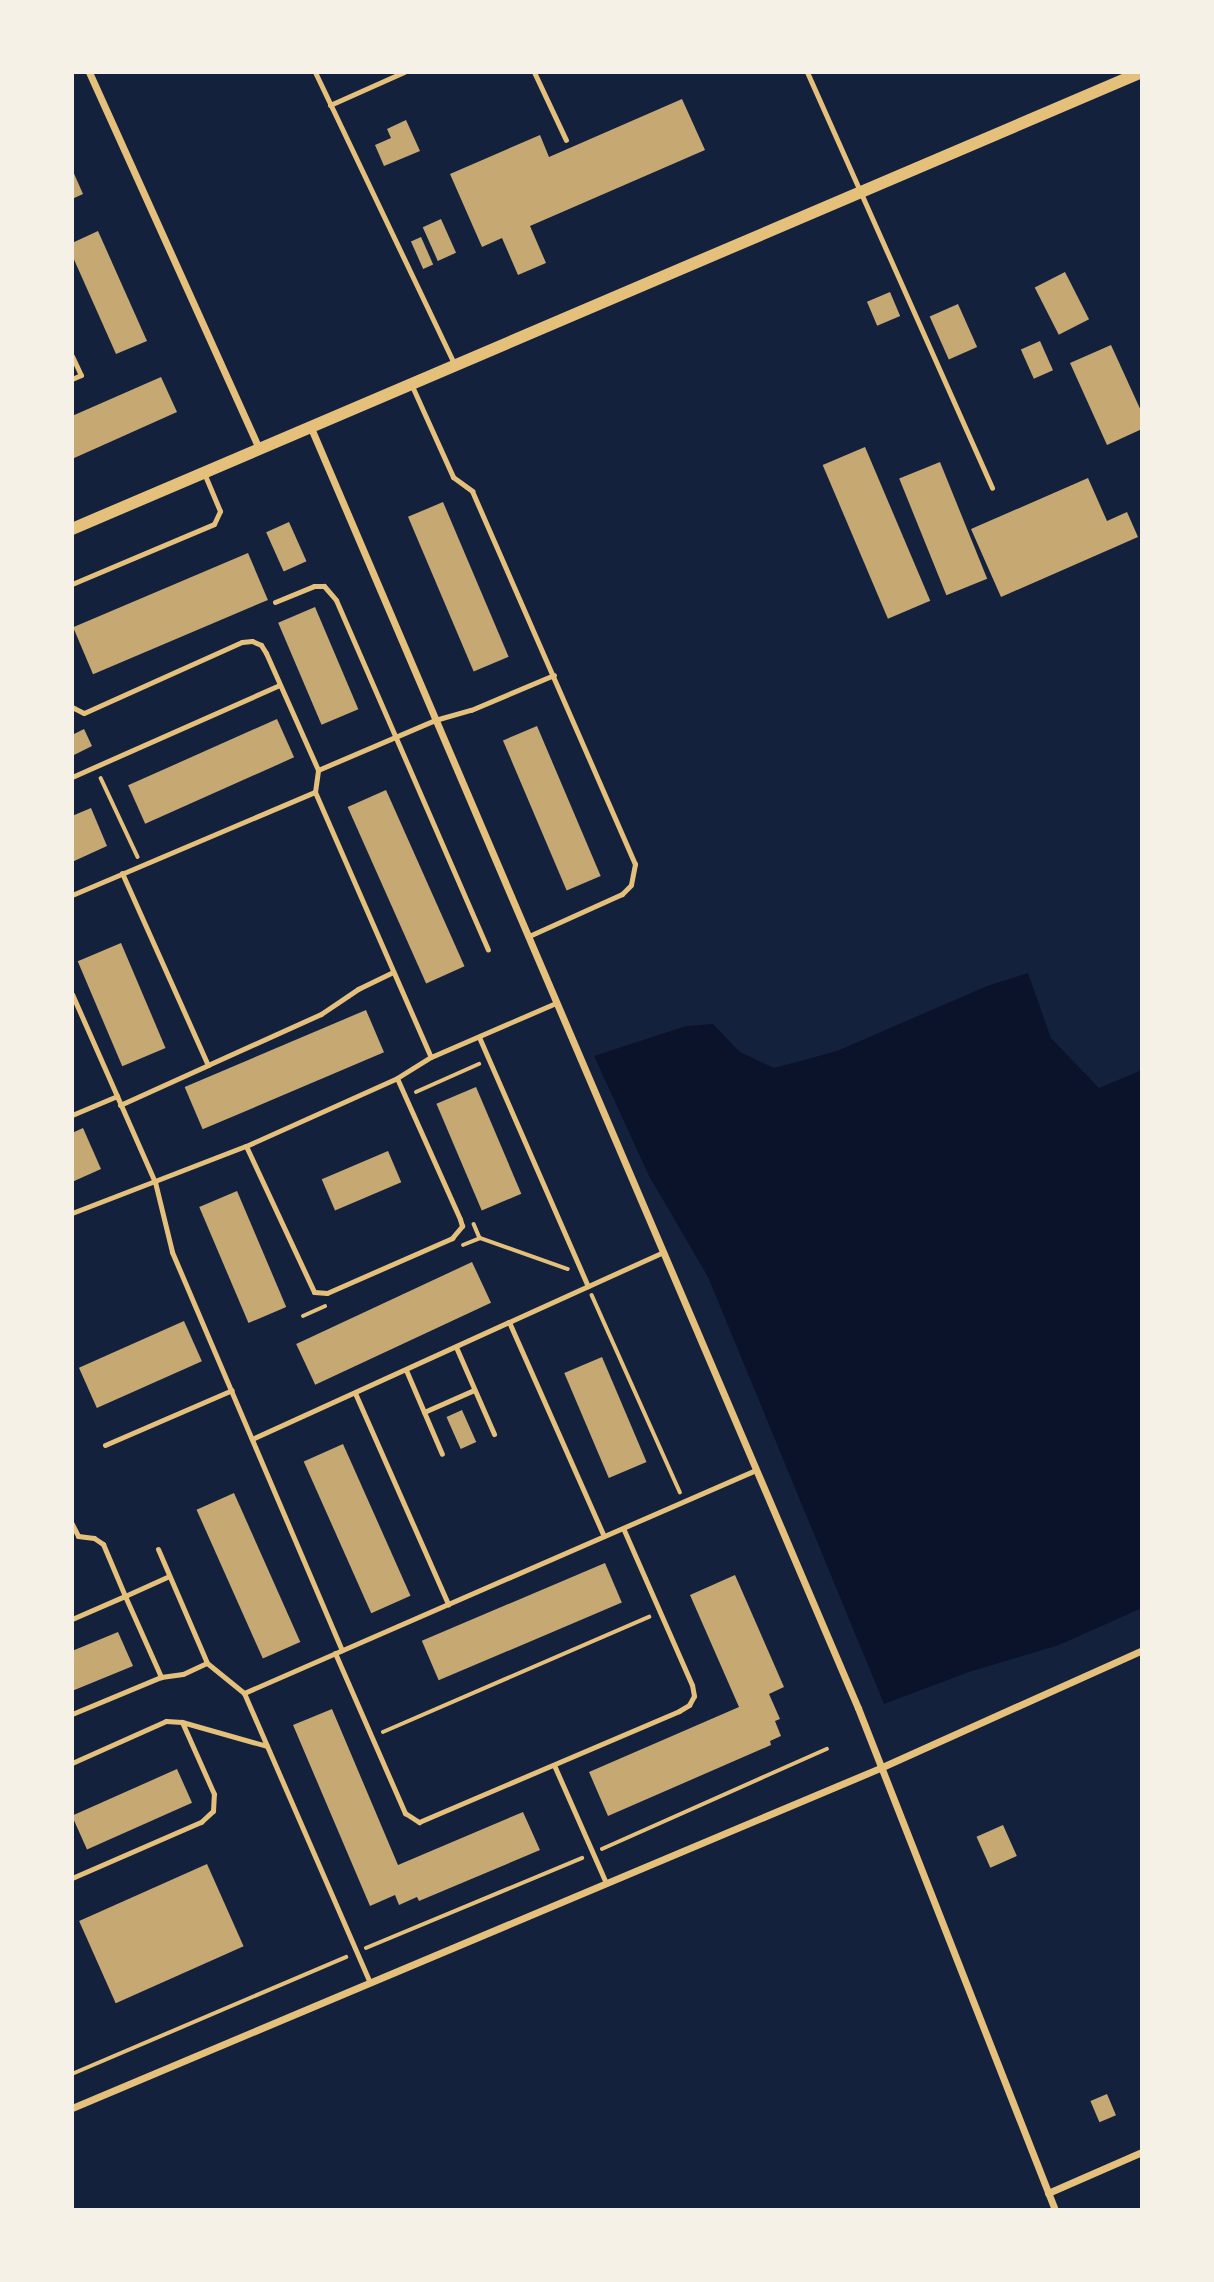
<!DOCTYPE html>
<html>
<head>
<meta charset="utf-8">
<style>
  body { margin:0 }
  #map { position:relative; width:1214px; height:2282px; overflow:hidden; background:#14213d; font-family:Merriweather,serif }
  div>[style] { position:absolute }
  .water>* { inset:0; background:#0b132b }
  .building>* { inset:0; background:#c6a872; transform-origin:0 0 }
  .path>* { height:3.5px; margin:-1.75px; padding:0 1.75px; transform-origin:1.75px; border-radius:1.75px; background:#e5c07b }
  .service>* { height:5px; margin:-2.5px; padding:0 2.5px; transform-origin:2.5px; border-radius:2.5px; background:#e5c07b }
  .minor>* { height:7px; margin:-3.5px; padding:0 3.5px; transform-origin:3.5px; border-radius:3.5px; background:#e5c07b }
  .tertiary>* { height:12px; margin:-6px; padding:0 6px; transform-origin:6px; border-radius:6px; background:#e5c07b }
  span { translate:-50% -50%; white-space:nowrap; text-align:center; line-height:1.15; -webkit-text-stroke:5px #f6f1e7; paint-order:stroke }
  .frame { position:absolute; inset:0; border:74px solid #f6f1e7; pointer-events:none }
</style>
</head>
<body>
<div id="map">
  <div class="water">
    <i style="clip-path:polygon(1028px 973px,1051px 1038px,1099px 1088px,1142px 1070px,1142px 1608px,1059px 1645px,969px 1672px,884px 1704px,708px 1277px,649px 1176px,594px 1056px,686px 1026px,713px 1024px,740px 1052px,774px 1068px,837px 1051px,987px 986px)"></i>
  </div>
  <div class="building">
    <i style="clip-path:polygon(682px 99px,705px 150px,530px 226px,546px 263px,518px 275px,502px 238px,482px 247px,450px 174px,540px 135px,549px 157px)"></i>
    <i style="clip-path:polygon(406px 120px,420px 151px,384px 166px,375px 145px,391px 138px,387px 129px)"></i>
    <i style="clip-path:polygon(72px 169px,83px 194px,72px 199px)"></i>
    <i style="left:441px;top:219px;width:37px;height:20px;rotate:66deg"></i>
    <i style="clip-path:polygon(98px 231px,147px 341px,116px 354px,72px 255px,72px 243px)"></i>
    <i style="left:421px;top:237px;width:30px;height:11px;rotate:66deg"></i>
    <i style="left:1065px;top:272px;width:53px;height:34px;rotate:63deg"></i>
    <i style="left:890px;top:292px;width:26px;height:25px;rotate:67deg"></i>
    <i style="left:958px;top:304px;width:47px;height:31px;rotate:66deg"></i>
    <i style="left:1040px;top:341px;width:32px;height:21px;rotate:66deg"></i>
    <i style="clip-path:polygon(1111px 345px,1142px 413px,1142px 429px,1107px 445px,1070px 363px)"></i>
    <i style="clip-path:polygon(161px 377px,177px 412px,72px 459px,72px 416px)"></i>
    <i style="left:865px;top:447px;width:167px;height:46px;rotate:67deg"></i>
    <i style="left:940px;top:462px;width:126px;height:44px;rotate:68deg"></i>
    <i style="clip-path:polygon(1088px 478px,1107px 521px,1127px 512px,1138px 537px,1001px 597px,971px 529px)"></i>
    <i style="left:443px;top:502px;width:168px;height:38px;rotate:67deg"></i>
    <i style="left:289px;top:522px;width:43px;height:25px;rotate:66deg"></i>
    <i style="left:248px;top:553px;width:51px;height:190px;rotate:67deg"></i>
    <i style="left:315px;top:607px;width:111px;height:40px;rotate:67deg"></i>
    <i style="left:277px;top:719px;width:42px;height:163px;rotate:66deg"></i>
    <i style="left:537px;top:726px;width:163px;height:37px;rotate:67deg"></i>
    <i style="clip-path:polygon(84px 729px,92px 746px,72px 756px,72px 735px)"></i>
    <i style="left:386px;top:790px;width:193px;height:42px;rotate:66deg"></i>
    <i style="clip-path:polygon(91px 808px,107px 846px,72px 862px,72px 816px)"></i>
    <i style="left:121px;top:943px;width:114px;height:47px;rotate:67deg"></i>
    <i style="left:366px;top:1010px;width:46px;height:197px;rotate:67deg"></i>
    <i style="left:476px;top:1087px;width:116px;height:43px;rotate:67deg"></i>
    <i style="clip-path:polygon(83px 1128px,101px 1169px,72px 1182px,72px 1133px)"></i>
    <i style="left:388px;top:1151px;width:34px;height:72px;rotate:67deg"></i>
    <i style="left:237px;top:1191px;width:126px;height:41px;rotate:67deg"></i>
    <i style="left:472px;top:1262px;width:45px;height:194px;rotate:65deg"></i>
    <i style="left:184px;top:1321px;width:44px;height:115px;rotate:66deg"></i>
    <i style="left:602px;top:1357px;width:114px;height:41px;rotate:67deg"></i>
    <i style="left:462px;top:1410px;width:35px;height:17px;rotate:66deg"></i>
    <i style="left:343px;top:1444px;width:166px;height:43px;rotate:66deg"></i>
    <i style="left:234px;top:1493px;width:163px;height:41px;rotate:66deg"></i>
    <i style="left:605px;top:1563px;width:43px;height:199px;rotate:67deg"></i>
    <i style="clip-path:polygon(735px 1575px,784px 1687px,769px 1694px,780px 1719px,775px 1721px,781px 1736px,770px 1741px,771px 1745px,608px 1816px,589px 1772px,739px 1707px,690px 1595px)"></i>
    <i style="clip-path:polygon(118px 1632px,133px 1666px,72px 1691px,72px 1651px)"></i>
    <i style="clip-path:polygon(332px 1709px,398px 1865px,523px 1812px,540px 1850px,419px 1901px,417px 1897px,399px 1905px,395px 1895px,370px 1906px,293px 1725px)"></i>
    <i style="left:177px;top:1769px;width:37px;height:115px;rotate:66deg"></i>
    <i style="left:1003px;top:1825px;width:34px;height:29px;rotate:66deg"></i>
    <i style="left:207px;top:1864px;width:90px;height:140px;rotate:66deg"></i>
    <i style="left:1107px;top:2094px;width:23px;height:18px;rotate:67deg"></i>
  </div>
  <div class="path">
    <i style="left:101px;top:778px;width:87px;rotate:64.9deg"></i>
    <i style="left:416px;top:1092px;width:69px;rotate:-24deg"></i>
    <i style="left:474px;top:1224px;width:15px;rotate:67deg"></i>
    <i style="left:463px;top:1245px;width:18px;rotate:-22deg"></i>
    <i style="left:480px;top:1238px;width:93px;rotate:19.4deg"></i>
    <i style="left:592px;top:1295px;width:216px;rotate:65.9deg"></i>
    <i style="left:303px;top:1316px;width:24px;rotate:-24deg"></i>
    <i style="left:383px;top:1732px;width:290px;rotate:-23.4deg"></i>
    <i style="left:602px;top:1849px;width:246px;rotate:-24deg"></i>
    <i style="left:366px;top:1948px;width:234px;rotate:-22.6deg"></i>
    <i style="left:72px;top:2074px;width:298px;rotate:-23.1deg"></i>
  </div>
  <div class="service">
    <i style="left:315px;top:72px;width:323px;rotate:64.5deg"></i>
    <i style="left:534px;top:72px;width:75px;rotate:64.8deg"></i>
    <i style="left:807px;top:72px;width:455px;rotate:66deg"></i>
    <i style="left:330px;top:105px;width:81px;rotate:-24deg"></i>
    <i style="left:72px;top:356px;width:21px;rotate:65deg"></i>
    <i style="left:81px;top:375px;width:10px;rotate:156deg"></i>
    <i style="left:412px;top:386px;width:100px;rotate:65.7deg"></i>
    <i style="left:453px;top:477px;width:24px;rotate:36deg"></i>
    <i style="left:472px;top:491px;width:407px;rotate:66.4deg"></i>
    <i style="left:635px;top:864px;width:21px;rotate:101deg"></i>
    <i style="left:631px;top:885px;width:13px;rotate:135deg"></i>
    <i style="left:622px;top:894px;width:102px;rotate:155.7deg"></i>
    <i style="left:72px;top:584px;width:154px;rotate:-22.9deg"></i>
    <i style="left:214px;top:524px;width:14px;rotate:-65deg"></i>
    <i style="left:220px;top:511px;width:41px;rotate:-112.8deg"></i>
    <i style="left:275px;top:602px;width:42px;rotate:-22.3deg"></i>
    <i style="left:314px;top:586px;width:10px"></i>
    <i style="left:324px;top:586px;width:18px;rotate:49deg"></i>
    <i style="left:336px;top:600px;width:381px;rotate:66.5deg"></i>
    <i style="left:72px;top:707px;width:13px;rotate:27deg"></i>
    <i style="left:84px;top:713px;width:173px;rotate:-24.2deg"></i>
    <i style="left:242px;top:642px;width:10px;rotate:-6deg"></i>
    <i style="left:252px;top:641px;width:10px;rotate:24deg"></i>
    <i style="left:261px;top:645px;width:9px;rotate:58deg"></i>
    <i style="left:266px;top:653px;width:128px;rotate:66deg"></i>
    <i style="left:72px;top:777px;width:227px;rotate:-23.9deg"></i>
    <i style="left:315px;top:792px;width:289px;rotate:66.4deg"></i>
    <i style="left:122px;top:873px;width:210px;rotate:65.9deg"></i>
    <i style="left:208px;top:1065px;width:124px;rotate:-24.3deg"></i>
    <i style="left:321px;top:1014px;width:45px;rotate:-34deg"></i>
    <i style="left:358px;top:989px;width:39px;rotate:-26deg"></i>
    <i style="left:72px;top:895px;width:264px;rotate:-23deg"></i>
    <i style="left:315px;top:792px;width:22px;rotate:-82deg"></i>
    <i style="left:318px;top:770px;width:127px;rotate:-23.1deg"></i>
    <i style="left:435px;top:720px;width:37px;rotate:-16deg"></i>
    <i style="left:471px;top:710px;width:90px;rotate:-22.9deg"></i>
    <i style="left:72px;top:994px;width:206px;rotate:66.2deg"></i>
    <i style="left:155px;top:1182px;width:72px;rotate:76.3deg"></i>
    <i style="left:172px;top:1252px;width:433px;rotate:66.9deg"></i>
    <i style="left:479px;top:1037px;width:272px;rotate:66.4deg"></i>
    <i style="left:120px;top:1105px;width:97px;rotate:-24.4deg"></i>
    <i style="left:72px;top:1115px;width:49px;rotate:-22.9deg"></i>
    <i style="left:246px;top:1146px;width:161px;rotate:65deg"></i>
    <i style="left:314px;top:1292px;width:13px;rotate:4deg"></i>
    <i style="left:327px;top:1293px;width:137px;rotate:-23.7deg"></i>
    <i style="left:452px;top:1238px;width:16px;rotate:-50deg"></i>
    <i style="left:462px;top:1226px;width:7px;rotate:-106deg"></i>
    <i style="left:460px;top:1219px;width:154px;rotate:-114.1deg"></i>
    <i style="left:72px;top:1213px;width:186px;rotate:-21.1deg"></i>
    <i style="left:246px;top:1146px;width:166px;rotate:-24.2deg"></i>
    <i style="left:397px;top:1078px;width:40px;rotate:-32deg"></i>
    <i style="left:431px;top:1057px;width:136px;rotate:-23.4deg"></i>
    <i style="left:509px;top:1322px;width:169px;rotate:-24.4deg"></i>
    <i style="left:456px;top:1347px;width:95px;rotate:66.4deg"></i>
    <i style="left:406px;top:1370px;width:91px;rotate:66.8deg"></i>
    <i style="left:355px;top:1393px;width:231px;rotate:66.2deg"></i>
    <i style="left:424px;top:1412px;width:55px;rotate:-23.7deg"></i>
    <i style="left:252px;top:1439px;width:282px;rotate:-24.5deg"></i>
    <i style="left:509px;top:1322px;width:234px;rotate:66.1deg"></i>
    <i style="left:105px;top:1445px;width:138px;rotate:-23.4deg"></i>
    <i style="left:72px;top:1524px;width:13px;rotate:63deg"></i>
    <i style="left:78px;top:1536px;width:16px;rotate:7deg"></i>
    <i style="left:94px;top:1538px;width:11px;rotate:34deg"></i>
    <i style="left:103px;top:1544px;width:56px;rotate:67.1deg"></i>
    <i style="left:125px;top:1596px;width:48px;rotate:-24.4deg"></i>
    <i style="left:158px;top:1549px;width:124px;rotate:66.7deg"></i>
    <i style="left:72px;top:1619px;width:58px;rotate:-23.5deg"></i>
    <i style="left:125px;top:1596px;width:89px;rotate:66deg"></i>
    <i style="left:335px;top:1653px;width:175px;rotate:66.4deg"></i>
    <i style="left:405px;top:1813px;width:17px;rotate:33deg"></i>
    <i style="left:419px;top:1822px;width:283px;rotate:-23.1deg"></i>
    <i style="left:679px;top:1711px;width:12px;rotate:-31deg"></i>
    <i style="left:689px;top:1705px;width:10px;rotate:-61deg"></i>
    <i style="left:694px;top:1696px;width:11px;rotate:-100deg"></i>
    <i style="left:692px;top:1685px;width:171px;rotate:-113.7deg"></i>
    <i style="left:244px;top:1693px;width:558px;rotate:-23.54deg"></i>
    <i style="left:72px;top:1714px;width:96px;rotate:-22.6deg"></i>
    <i style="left:161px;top:1677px;width:22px;rotate:-8deg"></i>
    <i style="left:183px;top:1674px;width:26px;rotate:-25deg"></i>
    <i style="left:207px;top:1663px;width:48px;rotate:39deg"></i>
    <i style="left:244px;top:1693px;width:316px;rotate:66.5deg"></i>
    <i style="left:72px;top:1763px;width:103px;rotate:-24.1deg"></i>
    <i style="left:166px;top:1721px;width:16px;rotate:4deg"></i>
    <i style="left:182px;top:1722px;width:88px;rotate:15.8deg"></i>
    <i style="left:554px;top:1765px;width:129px;rotate:66.2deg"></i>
    <i style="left:72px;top:1878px;width:141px;rotate:-23.5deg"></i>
    <i style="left:201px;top:1822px;width:16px;rotate:-43deg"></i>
    <i style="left:213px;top:1811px;width:17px;rotate:-87deg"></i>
    <i style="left:214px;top:1794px;width:79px;rotate:-114deg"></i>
  </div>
  <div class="minor">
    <i style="left:89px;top:72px;width:414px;rotate:65.7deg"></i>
    <i style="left:311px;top:428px;width:1392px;rotate:66.86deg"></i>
    <i style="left:858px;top:1708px;width:539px;rotate:68.57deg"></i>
    <i style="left:72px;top:2108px;width:877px;rotate:-22.82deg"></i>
    <i style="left:880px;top:1768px;width:287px;rotate:-24.2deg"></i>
    <i style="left:1048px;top:2193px;width:103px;rotate:-23.6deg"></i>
  </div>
  <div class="tertiary">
    <i style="left:72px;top:529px;width:1164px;rotate:-23.13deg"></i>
  </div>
  <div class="frame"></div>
</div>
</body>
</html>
